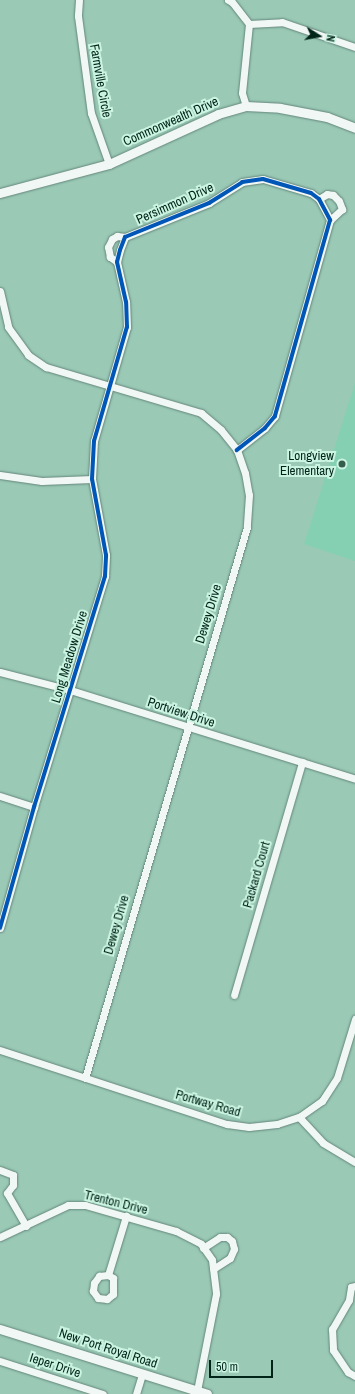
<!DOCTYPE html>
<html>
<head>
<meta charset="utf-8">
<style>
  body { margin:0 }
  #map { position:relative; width:355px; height:1394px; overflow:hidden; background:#9ac9b6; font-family:"Archivo Narrow",sans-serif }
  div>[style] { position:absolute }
  .built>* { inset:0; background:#85d0b3 }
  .roads { filter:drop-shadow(0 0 1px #64867a) drop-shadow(0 0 1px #64867a) }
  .minor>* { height:7px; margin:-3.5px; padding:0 3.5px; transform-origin:3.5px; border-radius:3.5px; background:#f0f7f4 }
  .tertiary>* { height:9px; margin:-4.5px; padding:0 4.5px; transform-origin:4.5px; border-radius:4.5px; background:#f0f7f4 }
  .cycleway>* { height:4px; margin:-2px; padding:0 2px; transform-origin:2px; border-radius:2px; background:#0057b8 }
  .dots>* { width:11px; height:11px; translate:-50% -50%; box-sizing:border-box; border:2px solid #cbf4e2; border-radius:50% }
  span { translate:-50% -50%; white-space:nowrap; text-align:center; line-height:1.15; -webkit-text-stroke:4px #cbf4e2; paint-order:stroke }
  .street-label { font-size:13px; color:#002518 }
  .poi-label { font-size:13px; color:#002518 }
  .right { translate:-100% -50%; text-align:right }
  .north { position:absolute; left:299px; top:16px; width:40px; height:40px; -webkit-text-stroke:3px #cbf4e2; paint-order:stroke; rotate:101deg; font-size:11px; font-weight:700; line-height:16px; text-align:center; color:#002518 }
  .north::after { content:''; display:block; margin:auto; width:14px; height:18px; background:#002518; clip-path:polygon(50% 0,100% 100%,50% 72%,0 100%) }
  .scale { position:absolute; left:209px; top:1360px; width:64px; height:18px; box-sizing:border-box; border:2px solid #002518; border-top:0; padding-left:5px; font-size:12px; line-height:14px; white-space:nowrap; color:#002518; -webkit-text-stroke:3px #cbf4e2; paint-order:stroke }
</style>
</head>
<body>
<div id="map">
  <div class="built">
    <i style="clip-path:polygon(355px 383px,355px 561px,304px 544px)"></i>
  </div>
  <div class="roads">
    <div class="minor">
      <i style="left:79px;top:0;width:16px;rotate:94deg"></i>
      <i style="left:78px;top:16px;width:98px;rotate:82.4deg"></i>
      <i style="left:91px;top:113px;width:54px;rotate:70.6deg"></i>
      <i style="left:228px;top:0;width:4px;rotate:27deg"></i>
      <i style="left:232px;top:2px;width:28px;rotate:52deg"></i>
      <i style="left:249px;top:24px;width:69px;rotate:95.8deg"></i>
      <i style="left:242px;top:93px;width:14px;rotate:73deg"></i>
      <i style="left:249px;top:24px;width:33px;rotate:-3deg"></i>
      <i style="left:282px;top:22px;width:77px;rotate:18.9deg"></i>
      <i style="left:319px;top:199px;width:9px;rotate:-32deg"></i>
      <i style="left:327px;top:194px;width:6px;rotate:9deg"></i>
      <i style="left:333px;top:195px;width:8px;rotate:45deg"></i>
      <i style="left:339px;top:201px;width:9px;rotate:69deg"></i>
      <i style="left:342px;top:209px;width:16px;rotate:137deg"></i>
      <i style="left:117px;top:262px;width:9px;rotate:-144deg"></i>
      <i style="left:110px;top:257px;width:10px;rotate:-101deg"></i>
      <i style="left:108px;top:247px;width:9px;rotate:-63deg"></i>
      <i style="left:112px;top:239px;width:6px;rotate:-31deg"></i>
      <i style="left:117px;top:236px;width:8px;rotate:7deg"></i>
      <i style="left:0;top:291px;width:37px;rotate:77deg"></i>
      <i style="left:8px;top:327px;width:34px;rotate:54deg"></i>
      <i style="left:28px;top:355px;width:22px;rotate:34deg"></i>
      <i style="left:46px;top:367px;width:162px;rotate:16.5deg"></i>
      <i style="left:201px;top:413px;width:26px;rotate:40deg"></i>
      <i style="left:221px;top:430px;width:26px;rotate:51deg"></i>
      <i style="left:237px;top:450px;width:24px;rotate:71deg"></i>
      <i style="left:245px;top:473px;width:22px;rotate:80deg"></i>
      <i style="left:249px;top:495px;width:32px;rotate:94deg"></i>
      <i style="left:247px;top:527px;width:574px;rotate:106.38deg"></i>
      <i style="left:0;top:475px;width:42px;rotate:8.1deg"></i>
      <i style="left:42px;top:481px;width:50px;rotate:-2.3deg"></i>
      <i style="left:0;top:672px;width:72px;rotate:14.4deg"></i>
      <i style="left:70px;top:690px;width:299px;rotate:17.3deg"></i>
      <i style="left:0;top:796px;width:36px;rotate:18deg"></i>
      <i style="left:0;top:928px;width:126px;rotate:-74.3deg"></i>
      <i style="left:34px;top:807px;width:242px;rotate:-72.9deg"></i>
      <i style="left:105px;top:576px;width:21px;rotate:-87deg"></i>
      <i style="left:106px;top:555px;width:77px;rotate:-100.4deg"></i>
      <i style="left:92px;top:479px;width:38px;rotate:-87deg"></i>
      <i style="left:94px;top:441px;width:119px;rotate:-73.9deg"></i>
      <i style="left:127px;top:327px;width:25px;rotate:-92deg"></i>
      <i style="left:126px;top:302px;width:41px;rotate:-102.7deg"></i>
      <i style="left:117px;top:262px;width:12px;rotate:-76deg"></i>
      <i style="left:120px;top:250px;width:14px;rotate:-69deg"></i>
      <i style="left:125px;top:237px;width:91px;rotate:-22deg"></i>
      <i style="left:209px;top:203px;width:39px;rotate:-32deg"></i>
      <i style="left:242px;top:182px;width:21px;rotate:-8deg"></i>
      <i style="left:263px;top:179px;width:50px;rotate:16.3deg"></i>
      <i style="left:311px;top:193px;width:10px;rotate:37deg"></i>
      <i style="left:319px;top:199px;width:24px;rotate:62deg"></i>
      <i style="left:330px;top:220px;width:204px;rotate:105.7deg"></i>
      <i style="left:275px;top:416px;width:16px;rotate:130deg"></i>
      <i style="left:265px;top:428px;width:36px;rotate:142deg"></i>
      <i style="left:234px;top:995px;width:243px;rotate:-73.7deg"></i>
      <i style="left:0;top:1050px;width:239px;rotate:18.1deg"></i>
      <i style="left:227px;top:1124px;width:22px;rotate:8deg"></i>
      <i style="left:249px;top:1127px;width:28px;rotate:-6deg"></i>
      <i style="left:277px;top:1124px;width:23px;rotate:-18deg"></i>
      <i style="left:299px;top:1117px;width:28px;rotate:-35deg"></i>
      <i style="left:322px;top:1101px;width:27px;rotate:-57deg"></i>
      <i style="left:337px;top:1078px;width:62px;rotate:-73deg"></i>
      <i style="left:299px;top:1117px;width:35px;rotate:47deg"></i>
      <i style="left:323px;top:1143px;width:37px;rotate:31deg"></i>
      <i style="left:0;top:1170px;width:14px;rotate:21deg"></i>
      <i style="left:13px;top:1175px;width:10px;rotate:90deg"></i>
      <i style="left:13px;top:1185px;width:10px;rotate:127deg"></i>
      <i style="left:7px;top:1193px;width:38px;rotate:60deg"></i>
      <i style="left:0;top:1237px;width:75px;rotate:-25.2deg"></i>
      <i style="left:68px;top:1205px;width:17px"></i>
      <i style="left:85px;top:1205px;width:95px;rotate:15.9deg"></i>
      <i style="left:176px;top:1231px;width:28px;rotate:27deg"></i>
      <i style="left:201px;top:1244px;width:19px;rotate:55deg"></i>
      <i style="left:212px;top:1260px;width:34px;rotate:83deg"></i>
      <i style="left:216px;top:1294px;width:99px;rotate:101.1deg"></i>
      <i style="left:203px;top:1248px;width:20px;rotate:-33deg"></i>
      <i style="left:220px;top:1237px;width:7px"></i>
      <i style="left:227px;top:1237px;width:6px;rotate:39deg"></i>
      <i style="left:232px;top:1241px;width:8px;rotate:76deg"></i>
      <i style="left:234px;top:1249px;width:10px;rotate:114deg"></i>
      <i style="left:230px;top:1258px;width:20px;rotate:147deg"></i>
      <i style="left:108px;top:1275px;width:6px;rotate:31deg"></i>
      <i style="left:113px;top:1278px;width:16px;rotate:90deg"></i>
      <i style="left:113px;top:1294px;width:8px;rotate:140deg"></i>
      <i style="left:107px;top:1299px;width:9px;rotate:-174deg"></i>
      <i style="left:98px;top:1298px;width:9px;rotate:-126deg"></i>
      <i style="left:93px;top:1291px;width:8px;rotate:-83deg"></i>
      <i style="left:94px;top:1283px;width:9px;rotate:-54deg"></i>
      <i style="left:99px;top:1276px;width:9px;rotate:-6deg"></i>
      <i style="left:108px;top:1275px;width:62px;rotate:-73deg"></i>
      <i style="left:355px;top:1286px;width:4px;rotate:166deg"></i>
      <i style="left:351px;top:1287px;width:13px;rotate:99deg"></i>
      <i style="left:349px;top:1300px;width:34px;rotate:120deg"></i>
      <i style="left:332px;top:1329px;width:21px;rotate:87deg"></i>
      <i style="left:333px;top:1350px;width:27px;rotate:56deg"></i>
      <i style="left:348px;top:1372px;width:8px;rotate:30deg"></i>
      <i style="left:0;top:1361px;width:108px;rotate:17.8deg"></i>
      <i style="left:136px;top:1394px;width:21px;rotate:-73deg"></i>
    </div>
    <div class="tertiary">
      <i style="left:0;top:193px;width:113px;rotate:-14.9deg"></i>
      <i style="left:109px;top:164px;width:120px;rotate:-24.6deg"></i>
      <i style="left:218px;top:114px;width:29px;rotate:-16deg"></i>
      <i style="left:246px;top:106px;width:34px;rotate:3deg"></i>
      <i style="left:280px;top:108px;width:48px;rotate:10.8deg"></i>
      <i style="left:327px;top:117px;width:30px;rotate:21deg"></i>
      <i style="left:0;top:1329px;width:217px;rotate:17.4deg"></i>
    </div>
  </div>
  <div class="cycleway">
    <i style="left:0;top:928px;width:126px;rotate:-74.3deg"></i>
    <i style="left:34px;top:807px;width:242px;rotate:-72.9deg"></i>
    <i style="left:105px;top:576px;width:21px;rotate:-87deg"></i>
    <i style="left:106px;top:555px;width:77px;rotate:-100.4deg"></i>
    <i style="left:92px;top:479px;width:38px;rotate:-87deg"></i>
    <i style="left:94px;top:441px;width:119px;rotate:-73.9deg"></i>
    <i style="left:127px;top:327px;width:25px;rotate:-92deg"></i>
    <i style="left:126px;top:302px;width:41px;rotate:-102.7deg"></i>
    <i style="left:117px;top:262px;width:12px;rotate:-76deg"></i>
    <i style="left:120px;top:250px;width:14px;rotate:-69deg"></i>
    <i style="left:125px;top:237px;width:91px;rotate:-22deg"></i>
    <i style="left:209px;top:203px;width:39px;rotate:-32deg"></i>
    <i style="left:242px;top:182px;width:21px;rotate:-8deg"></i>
    <i style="left:263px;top:179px;width:50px;rotate:16.3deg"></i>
    <i style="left:311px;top:193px;width:10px;rotate:37deg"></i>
    <i style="left:319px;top:199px;width:24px;rotate:62deg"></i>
    <i style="left:330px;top:220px;width:204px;rotate:105.7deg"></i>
    <i style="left:275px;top:416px;width:16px;rotate:130deg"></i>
    <i style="left:265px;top:428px;width:36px;rotate:142deg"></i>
  </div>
  <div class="dots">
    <i style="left:342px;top:464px;background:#365e4f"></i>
  </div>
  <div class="street-label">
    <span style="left:100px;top:81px;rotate:80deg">Farmville Circle</span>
    <span style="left:171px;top:122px;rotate:-24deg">Commonwealth Drive</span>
    <span style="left:175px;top:204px;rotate:-24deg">Persimmon Drive</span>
    <span style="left:209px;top:614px;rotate:-73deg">Dewey Drive</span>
    <span style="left:70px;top:657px;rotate:-73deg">Long Meadow Drive</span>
    <span style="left:181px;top:713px;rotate:18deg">Portview Drive</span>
    <span style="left:257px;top:875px;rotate:-74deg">Packard Court</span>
    <span style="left:117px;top:925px;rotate:-74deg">Dewey Drive</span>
    <span style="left:208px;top:1104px;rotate:16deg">Portway Road</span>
    <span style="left:116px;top:1203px;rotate:14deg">Trenton Drive</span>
    <span style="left:108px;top:1349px;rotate:18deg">New Port Royal Road</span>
    <span style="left:55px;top:1366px;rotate:18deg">Ieper Drive</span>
  </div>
  <div class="poi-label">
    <span class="right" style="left:334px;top:464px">Longview<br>Elementary</span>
  </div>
  <div class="north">N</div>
  <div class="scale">50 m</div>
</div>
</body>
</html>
